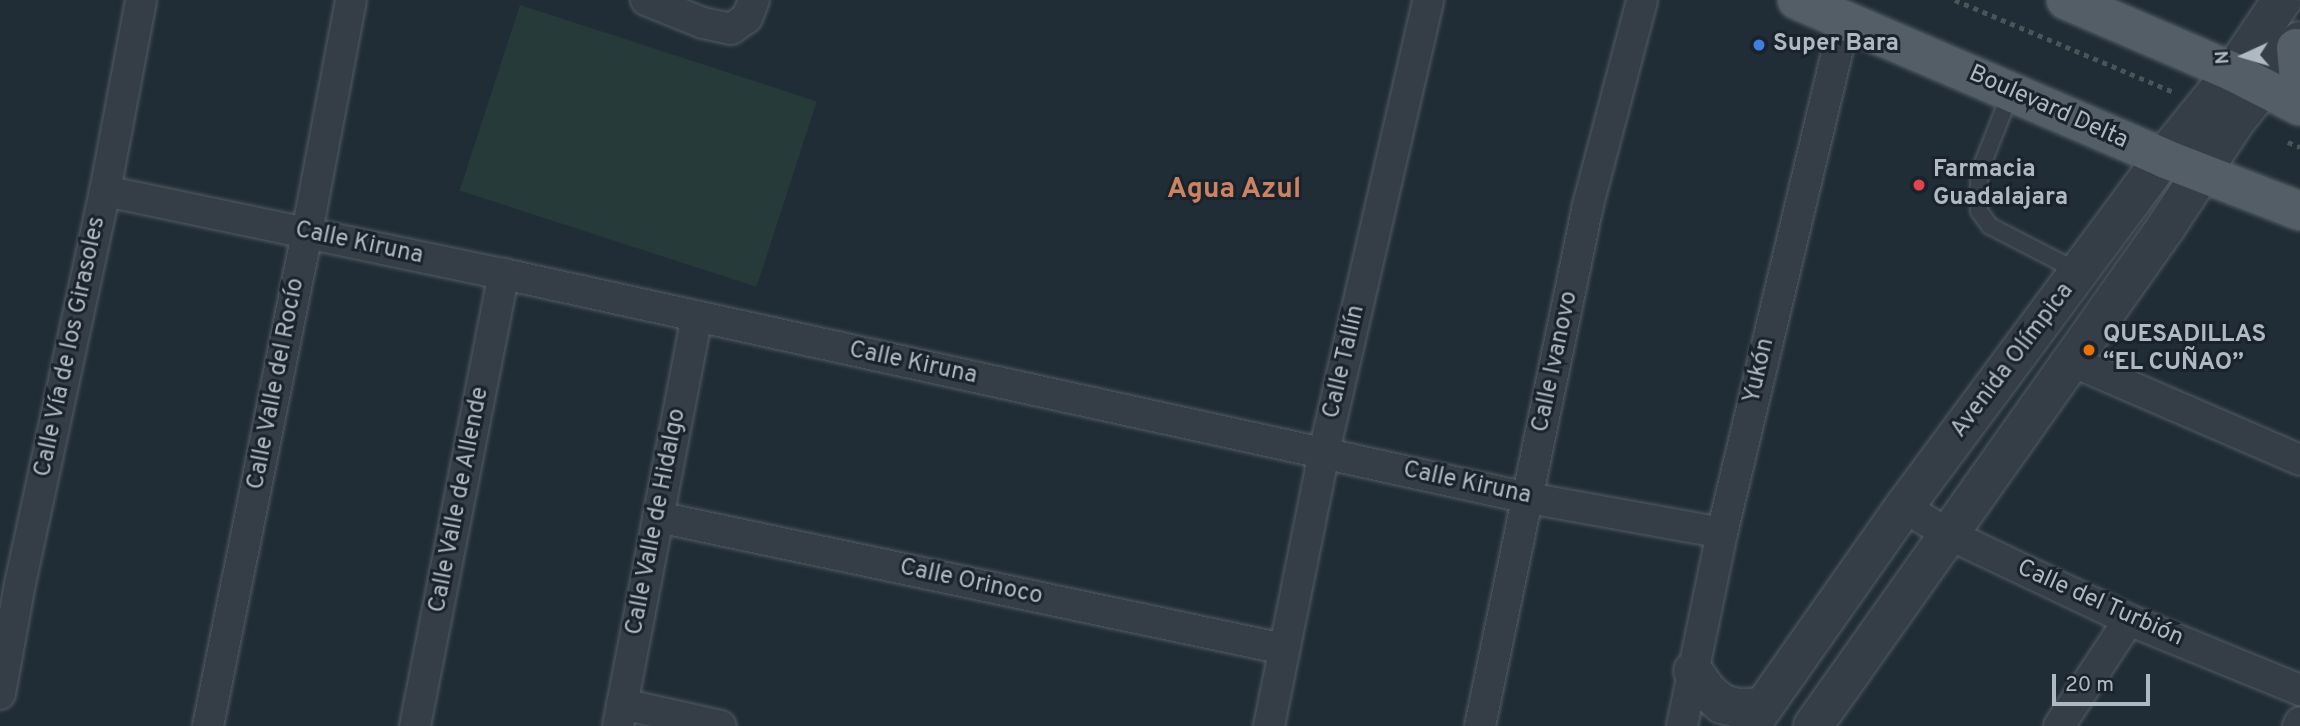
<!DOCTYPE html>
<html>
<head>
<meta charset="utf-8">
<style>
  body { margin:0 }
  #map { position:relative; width:2300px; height:726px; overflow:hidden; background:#212d36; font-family:Overpass,sans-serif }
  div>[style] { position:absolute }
  .green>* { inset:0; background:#263b39; transform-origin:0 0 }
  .path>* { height:4.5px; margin-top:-2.25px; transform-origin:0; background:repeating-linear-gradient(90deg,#455758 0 5px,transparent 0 10px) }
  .roads { filter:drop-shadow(0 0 2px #525c64) drop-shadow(0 0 2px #525c64) }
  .service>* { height:16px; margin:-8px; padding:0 8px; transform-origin:8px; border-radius:8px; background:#353e47 }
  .minor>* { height:30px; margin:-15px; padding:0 15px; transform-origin:15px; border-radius:15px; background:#353e47 }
  .tertiary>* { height:38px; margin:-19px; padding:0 19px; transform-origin:19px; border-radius:19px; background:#353e47 }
  .primary>* { height:38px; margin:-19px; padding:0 19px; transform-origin:19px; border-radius:19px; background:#535e67 }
  .dots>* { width:19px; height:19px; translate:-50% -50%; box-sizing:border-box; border:4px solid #1a232b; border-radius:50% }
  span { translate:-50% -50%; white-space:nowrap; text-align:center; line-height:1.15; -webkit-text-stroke:6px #1a232b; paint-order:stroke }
  .poi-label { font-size:24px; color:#afb9c3; font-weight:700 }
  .left { translate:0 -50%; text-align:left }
  .street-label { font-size:24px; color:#afb9c3 }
  .quarter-label { font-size:28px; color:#cc8362; font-weight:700 }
  .north { position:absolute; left:2209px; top:21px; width:70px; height:70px; -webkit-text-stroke:5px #1a232b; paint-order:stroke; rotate:266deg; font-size:19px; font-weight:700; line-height:28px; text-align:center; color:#afb9c3 }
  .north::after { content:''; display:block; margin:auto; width:24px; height:32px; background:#afb9c3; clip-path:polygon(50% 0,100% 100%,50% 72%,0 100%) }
  .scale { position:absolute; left:2052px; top:674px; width:98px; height:32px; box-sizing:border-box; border:4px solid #afb9c3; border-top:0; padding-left:9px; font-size:21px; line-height:24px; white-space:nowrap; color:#afb9c3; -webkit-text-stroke:5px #1a232b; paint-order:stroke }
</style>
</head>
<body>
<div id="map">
  <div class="green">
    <i style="left:520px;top:5px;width:312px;height:195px;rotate:18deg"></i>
  </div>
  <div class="path">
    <i style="left:1955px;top:0;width:238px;rotate:22.8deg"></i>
    <i style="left:2288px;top:142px;width:13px;rotate:23deg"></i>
  </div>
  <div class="roads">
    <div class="service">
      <i style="left:2011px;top:92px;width:87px;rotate:111.6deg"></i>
      <i style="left:1979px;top:173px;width:38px;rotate:90deg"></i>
      <i style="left:1979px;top:211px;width:19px;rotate:54deg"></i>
      <i style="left:1990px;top:226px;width:100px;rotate:27.3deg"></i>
    </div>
    <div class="minor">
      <i style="left:646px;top:0;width:61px;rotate:22deg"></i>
      <i style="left:703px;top:23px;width:29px;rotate:12deg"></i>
      <i style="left:731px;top:29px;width:19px;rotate:-35deg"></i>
      <i style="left:747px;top:18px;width:19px;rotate:-69deg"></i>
      <i style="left:105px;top:191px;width:408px;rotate:11.8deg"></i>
      <i style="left:504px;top:274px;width:1048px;rotate:12.34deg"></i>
      <i style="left:1528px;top:498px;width:197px;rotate:10.2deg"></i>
      <i style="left:2069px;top:360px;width:252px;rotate:23.4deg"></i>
      <i style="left:1904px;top:507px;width:52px;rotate:31.5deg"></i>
      <i style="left:1948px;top:534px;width:200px;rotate:25.4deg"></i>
      <i style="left:2129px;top:620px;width:185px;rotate:22.3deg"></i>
      <i style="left:658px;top:517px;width:640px;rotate:11.91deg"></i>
      <i style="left:0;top:694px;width:112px;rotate:-79.7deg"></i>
      <i style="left:20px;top:584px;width:402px;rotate:-77.8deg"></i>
      <i style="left:105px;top:191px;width:194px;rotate:-79.3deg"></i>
      <i style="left:622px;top:704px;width:101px;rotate:12.5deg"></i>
      <i style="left:208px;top:726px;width:503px;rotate:-78.65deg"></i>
      <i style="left:307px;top:233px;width:237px;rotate:-79.3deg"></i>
      <i style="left:415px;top:726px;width:461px;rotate:-78.9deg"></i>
      <i style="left:618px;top:726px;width:417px;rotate:-79.1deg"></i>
      <i style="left:1269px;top:726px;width:279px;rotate:-78.6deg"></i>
      <i style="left:1324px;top:452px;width:464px;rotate:-77deg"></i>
      <i style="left:1480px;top:726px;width:532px;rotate:-78.29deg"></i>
      <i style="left:1588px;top:205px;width:212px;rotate:-75.2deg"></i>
      <i style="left:1682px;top:726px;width:197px;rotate:-78.3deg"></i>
      <i style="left:1722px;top:533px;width:529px;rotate:-76.54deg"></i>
      <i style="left:2059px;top:726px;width:127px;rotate:-56.6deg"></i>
      <i style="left:2298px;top:726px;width:4px;rotate:-63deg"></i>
    </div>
    <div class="tertiary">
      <i style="left:1693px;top:671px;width:24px;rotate:55deg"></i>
      <i style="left:1707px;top:691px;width:20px;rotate:41deg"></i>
      <i style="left:1722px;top:704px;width:16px;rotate:14deg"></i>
      <i style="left:1738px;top:708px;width:25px;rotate:-2deg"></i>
      <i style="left:1750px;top:726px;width:268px;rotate:-54.9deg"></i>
      <i style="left:1904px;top:507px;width:435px;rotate:-53.4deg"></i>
      <i style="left:2163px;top:158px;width:111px;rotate:-50.9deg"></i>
      <i style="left:2233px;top:72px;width:87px;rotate:-55.8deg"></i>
      <i style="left:1813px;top:726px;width:611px;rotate:-54.72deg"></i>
      <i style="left:2166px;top:227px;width:129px;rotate:-56.7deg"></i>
      <i style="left:2237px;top:119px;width:100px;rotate:-51.1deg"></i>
    </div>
    <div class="primary">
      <i style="left:1797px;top:0;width:399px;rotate:23.3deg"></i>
      <i style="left:2163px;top:158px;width:147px;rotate:21.1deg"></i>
      <i style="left:2066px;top:0;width:182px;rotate:23.3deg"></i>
      <i style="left:2233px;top:72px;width:75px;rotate:26.9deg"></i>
      <i style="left:2296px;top:48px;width:44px;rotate:84.8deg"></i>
    </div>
  </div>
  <div class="dots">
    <i style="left:1759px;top:45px;background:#3f7fe0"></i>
    <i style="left:1919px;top:185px;background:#e0444e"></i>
    <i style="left:2089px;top:350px;background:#e8710a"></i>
  </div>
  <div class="poi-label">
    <span class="left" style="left:1773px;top:45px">Super Bara</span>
    <span class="left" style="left:1933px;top:185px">Farmacia<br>Guadalajara</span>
    <span class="left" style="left:2103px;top:350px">QUESADILLAS<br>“EL CUÑAO”</span>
  </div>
  <div class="street-label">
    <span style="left:2048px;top:108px;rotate:24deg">Boulevard Delta</span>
    <span style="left:359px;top:244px;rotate:12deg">Calle Kiruna</span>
    <span style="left:71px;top:347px;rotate:-78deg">Calle Vía de los Girasoles</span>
    <span style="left:2013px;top:361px;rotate:-53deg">Avenida Olímpica</span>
    <span style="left:1345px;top:362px;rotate:-77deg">Calle Tallín</span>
    <span style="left:1556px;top:362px;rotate:-78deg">Calle Ivanovo</span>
    <span style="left:913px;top:364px;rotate:12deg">Calle Kiruna</span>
    <span style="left:1760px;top:371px;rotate:-77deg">Yukón</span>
    <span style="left:277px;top:384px;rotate:-79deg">Calle Valle del Rocío</span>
    <span style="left:1467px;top:484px;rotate:12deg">Calle Kiruna</span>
    <span style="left:460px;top:500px;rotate:-79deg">Calle Valle de Allende</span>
    <span style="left:657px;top:522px;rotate:-79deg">Calle Valle de Hidalgo</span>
    <span style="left:971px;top:583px;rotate:12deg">Calle Orinoco</span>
    <span style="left:2100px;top:604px;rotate:24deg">Calle del Turbión</span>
  </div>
  <div class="quarter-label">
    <span style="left:1234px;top:190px">Agua Azul</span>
  </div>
  <div class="north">N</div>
  <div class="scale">20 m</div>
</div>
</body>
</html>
